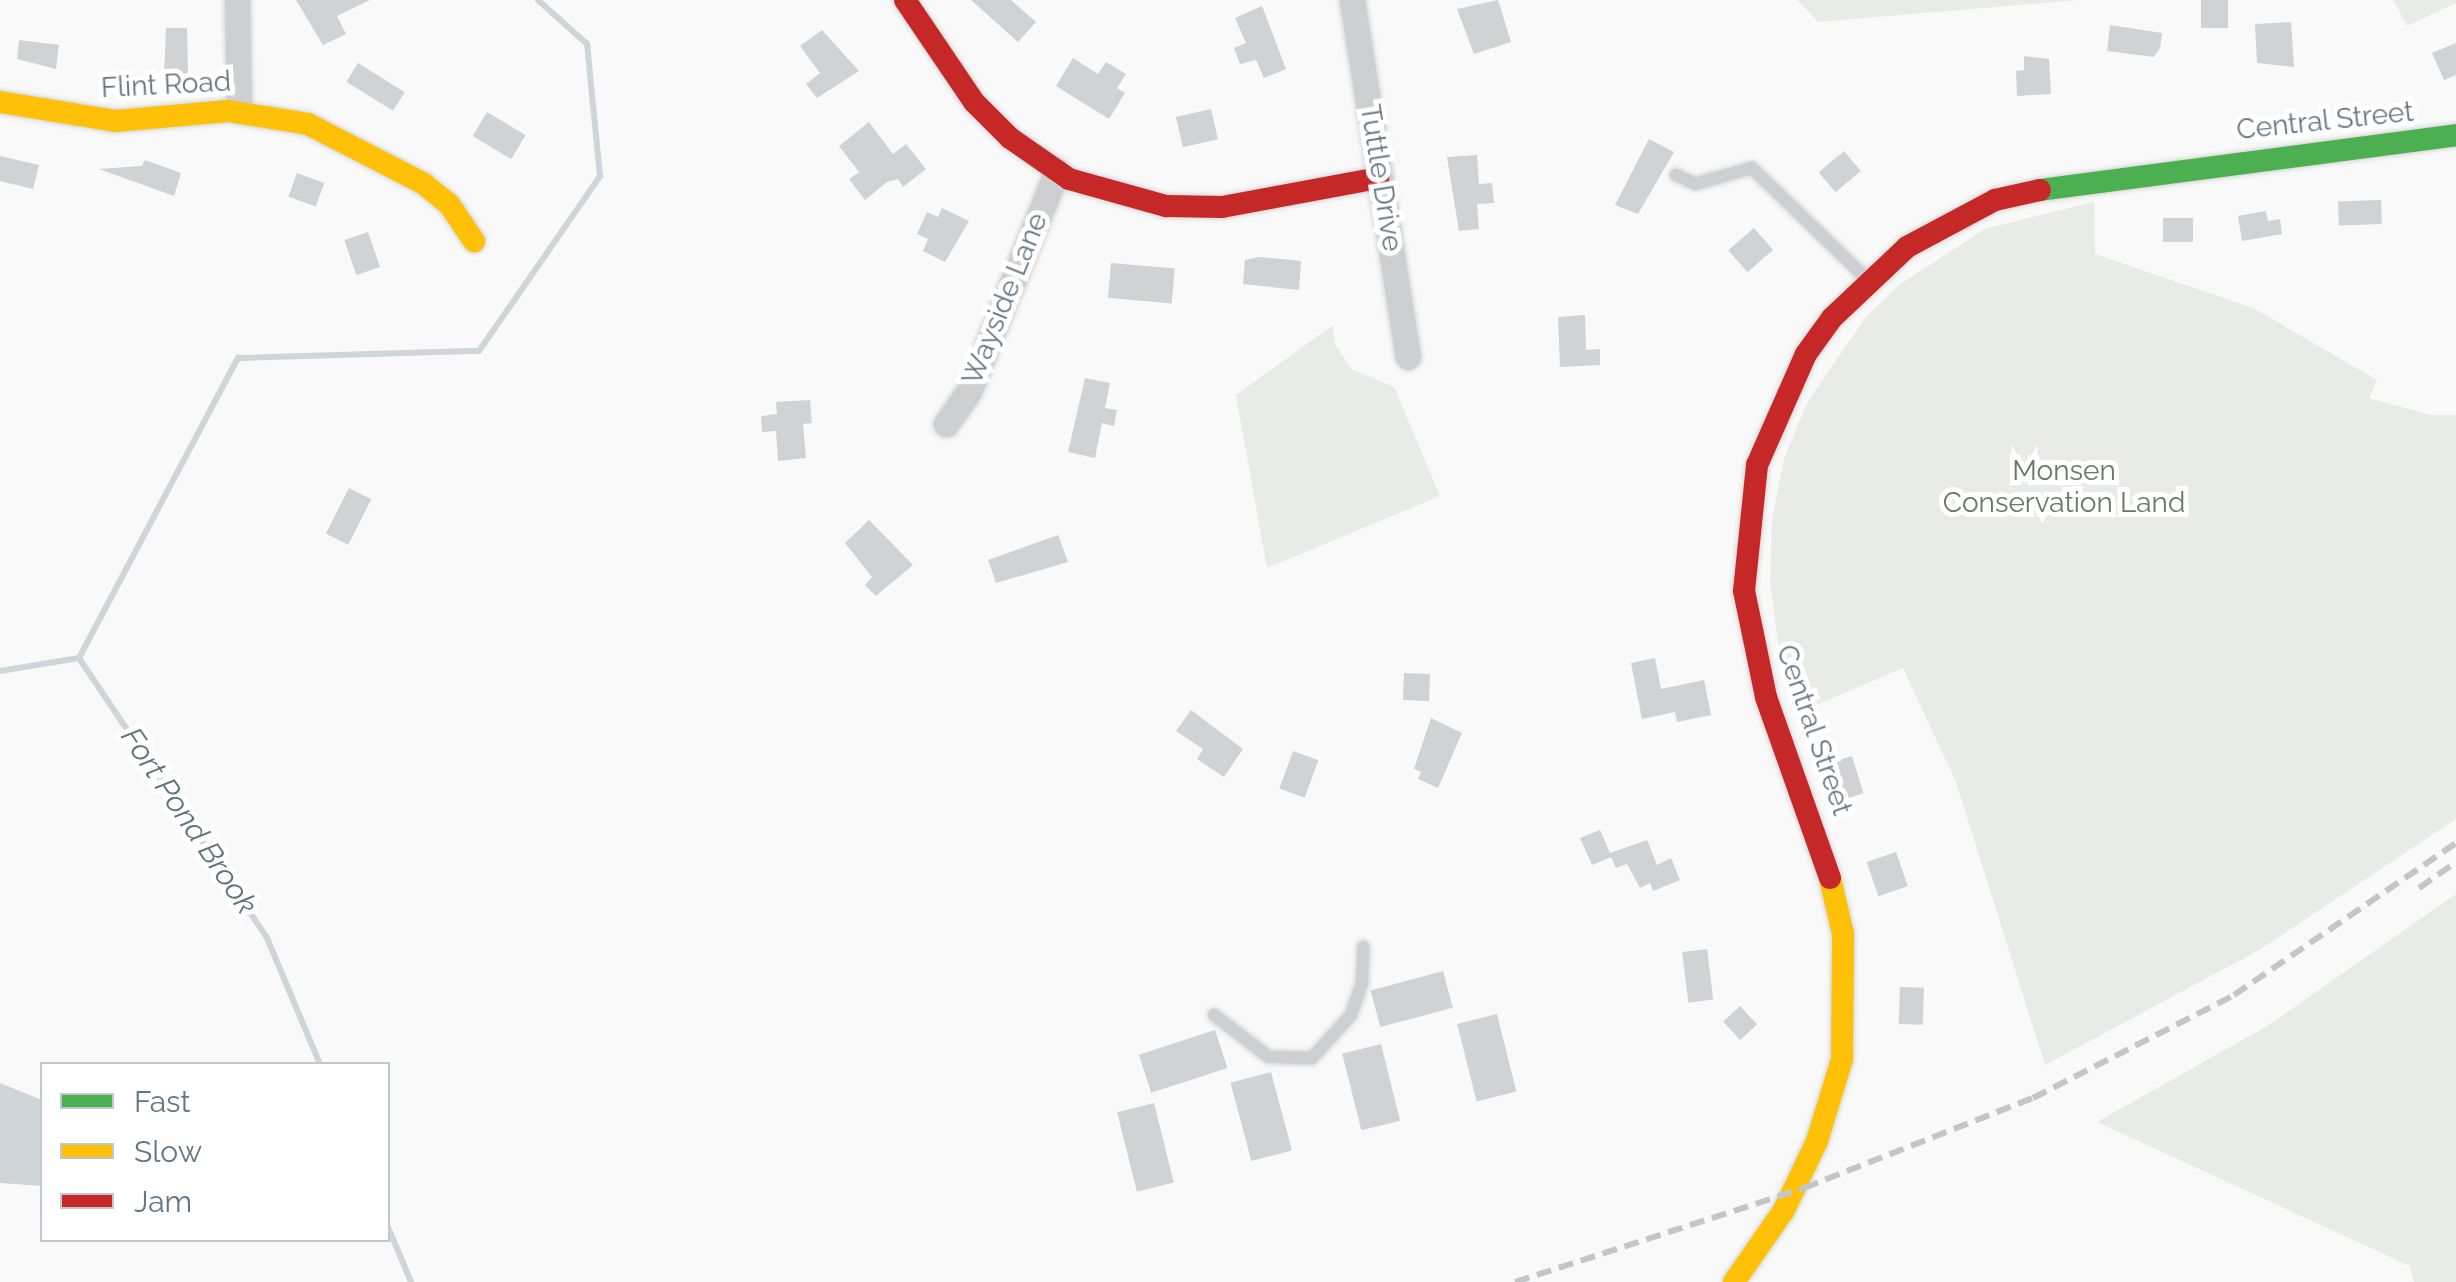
<!DOCTYPE html>
<html>
<head>
<meta charset="utf-8">
<style>
  body { margin:0 }
  #map { position:relative; width:2456px; height:1282px; overflow:hidden; background:#f9f9f9; font-family:Raleway,sans-serif }
  div>[style] { position:absolute }
  .green>* { inset:0; background:#e8ebe6 }
  .water>* { inset:0; background:#ced6d9 }
  .stream>* { height:6px; margin:-3px; padding:0 3px; transform-origin:3px; border-radius:3px; background:#ced6d9 }
  .building>* { inset:0; background:#d0d2d3; transform-origin:0 0 }
  .roads { filter:drop-shadow(0 0 2px #d5d6d7) drop-shadow(0 0 2px #d5d6d7) }
  .lane>* { height:12px; margin:-6px; padding:0 6px; transform-origin:6px; border-radius:6px; background:#cecfd0 }
  .street>* { height:25px; margin:-12.5px; padding:0 12.5px; transform-origin:12.5px; border-radius:12.5px; background:#cecfd0 }
  .fast>* { height:22px; margin:-11px; padding:0 11px; transform-origin:11px; border-radius:11px; background:#4caf50 }
  .slow>* { height:22px; margin:-11px; padding:0 11px; transform-origin:11px; border-radius:11px; background:#ffc107 }
  .jam>* { height:22px; margin:-11px; padding:0 11px; transform-origin:11px; border-radius:11px; background:#c62828 }
  .rail>* { height:6px; margin-top:-3px; transform-origin:0; background:repeating-linear-gradient(90deg,#c3c5c6 0 15px,transparent 0 23px) }
  span { translate:-50% -50%; white-space:nowrap; text-align:center; line-height:1.15; -webkit-text-stroke:10px #fff; paint-order:stroke }
  .street-label { font-size:28px; color:#657683 }
  .park-label { font-size:28px; color:#687a64 }
  .water-label { font-size:30px; color:#60757c; font-style:italic }
  .legend { position:absolute; left:40px; top:1062px; width:350px; height:180px; box-sizing:border-box; background:#fff; border:2px solid #c1c8cd; margin:0; padding:12px 18px; list-style:none; font-size:30px; color:#657683 }
  .legend li { display:flex; align-items:center; gap:20px; height:50px }
  .legend b { width:50px; border:2px solid #c1c8cd }
</style>
</head>
<body>
<div id="map">
  <div class="green">
    <i style="clip-path:polygon(1797px 0,2078px 0,1818px 22px)"></i>
    <i style="clip-path:polygon(2393px 0,2456px 0,2456px 3px,2407px 26px)"></i>
    <i style="clip-path:polygon(2094px 202px,2095px 254px,2253px 308px,2377px 380px,2369px 398px,2430px 415px,2456px 415px,2456px 819px,2261px 949px,2045px 1065px,1956px 782px,1903px 668px,1800px 712px,1779px 649px,1770px 582px,1772px 520px,1784px 459px,1808px 401px,1866px 317px,1899px 285px,1985px 229px)"></i>
    <i style="clip-path:polygon(1333px 325px,1335px 344px,1351px 369px,1394px 387px,1440px 496px,1267px 568px,1236px 395px)"></i>
    <i style="clip-path:polygon(2456px 894px,2456px 1282px,2414px 1282px,2410px 1266px,2097px 1122px,2269px 1025px)"></i>
  </div>
  <div class="water">
    <i style="clip-path:polygon(0 1083px,42px 1100px,42px 1186px,0 1183px)"></i>
  </div>
  <div class="stream">
    <i style="left:79px;top:658px;width:340px;rotate:-62.1deg"></i>
    <i style="left:238px;top:358px;width:241px;rotate:-1.7deg"></i>
    <i style="left:479px;top:351px;width:213px;rotate:-55.3deg"></i>
    <i style="left:600px;top:176px;width:133px;rotate:-95.6deg"></i>
    <i style="left:587px;top:44px;width:66px;rotate:-138.1deg"></i>
    <i style="left:0;top:671px;width:80px;rotate:-9.3deg"></i>
    <i style="left:79px;top:658px;width:337px;rotate:56.1deg"></i>
    <i style="left:267px;top:938px;width:137px;rotate:67.2deg"></i>
    <i style="left:388px;top:1227px;width:60px;rotate:67.3deg"></i>
  </div>
  <div class="building">
    <i style="clip-path:polygon(296px 0,370px 0,337px 16px,346px 34px,323px 45px)"></i>
    <i style="clip-path:polygon(971px 0,1011px 0,1036px 22px,1018px 42px)"></i>
    <i style="clip-path:polygon(1498px 0,1511px 42px,1474px 54px,1457px 9px)"></i>
    <i style="left:2201px;top:0;width:27px;height:28px"></i>
    <i style="clip-path:polygon(1262px 6px,1286px 69px,1264px 78px,1256px 60px,1240px 64px,1234px 48px,1246px 43px,1235px 18px)"></i>
    <i style="clip-path:polygon(2291px 22px,2294px 67px,2257px 63px,2255px 24px)"></i>
    <i style="clip-path:polygon(2110px 25px,2162px 33px,2160px 48px,2154px 57px,2107px 51px)"></i>
    <i style="clip-path:polygon(166px 28px,187px 28px,188px 74px,179px 77px,164px 77px)"></i>
    <i style="clip-path:polygon(822px 30px,859px 71px,817px 98px,806px 84px,820px 73px,800px 46px)"></i>
    <i style="clip-path:polygon(19px 40px,59px 45px,56px 69px,17px 59px)"></i>
    <i style="clip-path:polygon(2456px 43px,2456px 75px,2444px 80px,2432px 53px)"></i>
    <i style="clip-path:polygon(2024px 56px,2049px 59px,2051px 94px,2017px 96px,2016px 71px,2024px 70px)"></i>
    <i style="clip-path:polygon(1073px 58px,1098px 74px,1106px 62px,1126px 74px,1117px 88px,1125px 93px,1109px 119px,1056px 86px)"></i>
    <i style="left:358px;top:63px;width:55px;height:22px;rotate:32deg"></i>
    <i style="left:1211px;top:109px;width:31px;height:36px;rotate:77deg"></i>
    <i style="left:487px;top:112px;width:45px;height:28px;rotate:31deg"></i>
    <i style="clip-path:polygon(869px 122px,893px 154px,906px 144px,926px 169px,903px 187px,898px 179px,887px 182px,865px 200px,849px 179px,859px 172px,839px 146px)"></i>
    <i style="clip-path:polygon(1649px 139px,1674px 152px,1638px 214px,1615px 205px)"></i>
    <i style="left:1844px;top:151px;width:26px;height:33px;rotate:50deg"></i>
    <i style="clip-path:polygon(1477px 155px,1479px 184px,1492px 183px,1494px 203px,1477px 204px,1479px 229px,1459px 231px,1447px 157px)"></i>
    <i style="clip-path:polygon(0 156px,39px 165px,33px 189px,0 181px)"></i>
    <i style="clip-path:polygon(145px 160px,181px 173px,174px 196px,99px 169px,142px 166px)"></i>
    <i style="left:297px;top:173px;width:29px;height:25px;rotate:20deg"></i>
    <i style="left:2381px;top:200px;width:24px;height:43px;rotate:88deg"></i>
    <i style="clip-path:polygon(942px 208px,969px 221px,945px 262px,923px 251px,928px 239px,917px 234px,927px 212px,938px 217px)"></i>
    <i style="clip-path:polygon(2266px 211px,2268px 221px,2280px 219px,2282px 234px,2242px 241px,2238px 216px)"></i>
    <i style="left:2193px;top:218px;width:24px;height:30px;rotate:90deg"></i>
    <i style="left:1754px;top:228px;width:29px;height:34px;rotate:49deg"></i>
    <i style="left:368px;top:232px;width:37px;height:25px;rotate:71deg"></i>
    <i style="clip-path:polygon(1259px 257px,1301px 261px,1299px 290px,1243px 284px,1245px 260px)"></i>
    <i style="left:1111px;top:263px;width:64px;height:35px;rotate:5deg"></i>
    <i style="clip-path:polygon(1585px 315px,1586px 350px,1600px 349px,1600px 365px,1560px 367px,1558px 317px)"></i>
    <i style="clip-path:polygon(1085px 378px,1110px 383px,1105px 408px,1117px 410px,1114px 426px,1102px 423px,1095px 458px,1068px 452px)"></i>
    <i style="clip-path:polygon(810px 400px,812px 423px,803px 424px,806px 458px,778px 461px,776px 431px,762px 432px,761px 416px,777px 414px,776px 402px)"></i>
    <i style="left:349px;top:488px;width:25px;height:51px;rotate:27deg"></i>
    <i style="clip-path:polygon(869px 520px,913px 565px,876px 596px,865px 585px,872px 577px,845px 543px)"></i>
    <i style="clip-path:polygon(1058px 535px,1068px 562px,996px 583px,988px 560px)"></i>
    <i style="clip-path:polygon(1655px 658px,1661px 689px,1704px 680px,1711px 715px,1677px 722px,1675px 712px,1642px 719px,1631px 663px)"></i>
    <i style="left:1404px;top:673px;width:26px;height:27px;rotate:2deg"></i>
    <i style="clip-path:polygon(1191px 710px,1243px 749px,1224px 777px,1197px 759px,1203px 749px,1176px 731px)"></i>
    <i style="clip-path:polygon(1431px 718px,1462px 733px,1438px 788px,1418px 779px,1421px 772px,1414px 769px)"></i>
    <i style="left:1293px;top:751px;width:27px;height:40px;rotate:20deg"></i>
    <i style="left:1852px;top:756px;width:39px;height:23px;rotate:73deg"></i>
    <i style="clip-path:polygon(1600px 830px,1610px 853px,1647px 840px,1657px 865px,1671px 858px,1680px 880px,1653px 891px,1650px 883px,1640px 888px,1627px 864px,1616px 868px,1611px 857px,1592px 865px,1580px 838px)"></i>
    <i style="left:1896px;top:852px;width:36px;height:31px;rotate:71deg"></i>
    <i style="left:1707px;top:949px;width:51px;height:25px;rotate:83deg"></i>
    <i style="left:1443px;top:971px;width:38px;height:75px;rotate:75deg"></i>
    <i style="left:1900px;top:987px;width:24px;height:37px;rotate:2deg"></i>
    <i style="left:1740px;top:1006px;width:25px;height:23px;rotate:47deg"></i>
    <i style="left:1497px;top:1014px;width:80px;height:41px;rotate:76deg"></i>
    <i style="left:1215px;top:1030px;width:40px;height:80px;rotate:72deg"></i>
    <i style="left:1381px;top:1044px;width:79px;height:40px;rotate:76deg"></i>
    <i style="left:1271px;top:1072px;width:81px;height:42px;rotate:75deg"></i>
    <i style="left:1154px;top:1103px;width:82px;height:38px;rotate:76deg"></i>
  </div>
  <div class="roads">
    <div class="lane">
      <i style="left:1676px;top:175px;width:21px;rotate:25deg"></i>
      <i style="left:1695px;top:184px;width:59px;rotate:-15.7deg"></i>
      <i style="left:1752px;top:168px;width:161px;rotate:44deg"></i>
      <i style="left:1214px;top:1015px;width:69px;rotate:37.4deg"></i>
      <i style="left:1269px;top:1057px;width:43px;rotate:1.3deg"></i>
      <i style="left:1312px;top:1058px;width:58px;rotate:-47.8deg"></i>
      <i style="left:1351px;top:1015px;width:34px;rotate:-71deg"></i>
      <i style="left:1362px;top:983px;width:36px;rotate:-88deg"></i>
    </div>
    <div class="street">
      <i style="left:237px;top:0;width:111px;rotate:89deg"></i>
      <i style="left:1352px;top:0;width:361px;rotate:81.1deg"></i>
      <i style="left:946px;top:424px;width:40px;rotate:-55.1deg"></i>
      <i style="left:969px;top:391px;width:237px;rotate:-68.2deg"></i>
    </div>
    <div class="fast">
      <i style="left:2040px;top:190px;width:420px;rotate:-7.5deg"></i>
    </div>
    <div class="slow">
      <i style="left:0;top:102px;width:118px;rotate:9.3deg"></i>
      <i style="left:116px;top:121px;width:112px;rotate:-5.1deg"></i>
      <i style="left:228px;top:111px;width:81px;rotate:9.2deg"></i>
      <i style="left:308px;top:124px;width:131px;rotate:27.3deg"></i>
      <i style="left:424px;top:184px;width:32px;rotate:39deg"></i>
      <i style="left:449px;top:204px;width:45px;rotate:56deg"></i>
      <i style="left:1734px;top:1282px;width:88px;rotate:-55.2deg"></i>
      <i style="left:1784px;top:1210px;width:76px;rotate:-64.4deg"></i>
      <i style="left:1817px;top:1141px;width:86px;rotate:-73deg"></i>
      <i style="left:1842px;top:1059px;width:125px;rotate:-89.5deg"></i>
      <i style="left:1843px;top:934px;width:57px;rotate:-103.1deg"></i>
    </div>
    <div class="jam">
      <i style="left:905px;top:0;width:123px;rotate:55.9deg"></i>
      <i style="left:974px;top:102px;width:51px;rotate:45deg"></i>
      <i style="left:1010px;top:138px;width:72px;rotate:34.8deg"></i>
      <i style="left:1069px;top:179px;width:101px;rotate:15.6deg"></i>
      <i style="left:1166px;top:206px;width:56px;rotate:1deg"></i>
      <i style="left:1222px;top:207px;width:159px;rotate:-10.5deg"></i>
      <i style="left:1830px;top:878px;width:192px;rotate:-109.5deg"></i>
      <i style="left:1766px;top:697px;width:108px;rotate:-101.7deg"></i>
      <i style="left:1744px;top:591px;width:127px;rotate:-84.1deg"></i>
      <i style="left:1757px;top:465px;width:121px;rotate:-66.2deg"></i>
      <i style="left:1806px;top:354px;width:44px;rotate:-54.2deg"></i>
      <i style="left:1832px;top:318px;width:103px;rotate:-43.4deg"></i>
      <i style="left:1907px;top:247px;width:100px;rotate:-28.1deg"></i>
      <i style="left:1995px;top:200px;width:46px;rotate:-12.5deg"></i>
    </div>
  </div>
  <div class="rail">
    <i style="left:2419px;top:888px;width:45px;rotate:-35.1deg"></i>
    <i style="left:1515px;top:1282px;width:304px;rotate:-18deg"></i>
    <i style="left:1804px;top:1188px;width:246px;rotate:-21.5deg"></i>
    <i style="left:2033px;top:1098px;width:226px;rotate:-27.1deg"></i>
    <i style="left:2234px;top:995px;width:269px;rotate:-34.4deg"></i>
  </div>
  <div class="street-label">
    <span style="left:166px;top:85px;rotate:-3deg">Flint Road</span>
    <span style="left:2325px;top:121px;rotate:-6deg">Central Street</span>
    <span style="left:1381px;top:178px;rotate:81deg">Tuttle Drive</span>
    <span style="left:1005px;top:299px;rotate:-68deg">Wayside Lane</span>
    <span style="left:1814px;top:730px;rotate:71deg">Central Street</span>
  </div>
  <div class="park-label">
    <span style="left:2064px;top:487px">Monsen<br>Conservation Land</span>
  </div>
  <div class="water-label">
    <span style="left:189px;top:821px;rotate:56deg">Fort Pond Brook</span>
  </div>
  <ul class="legend">
  <li><b style="height:12px;background:#4caf50"></b>Fast</li>
  <li><b style="height:12px;background:#ffc107"></b>Slow</li>
  <li><b style="height:12px;background:#c62828"></b>Jam</li>
  </ul>
</div>
</body>
</html>
